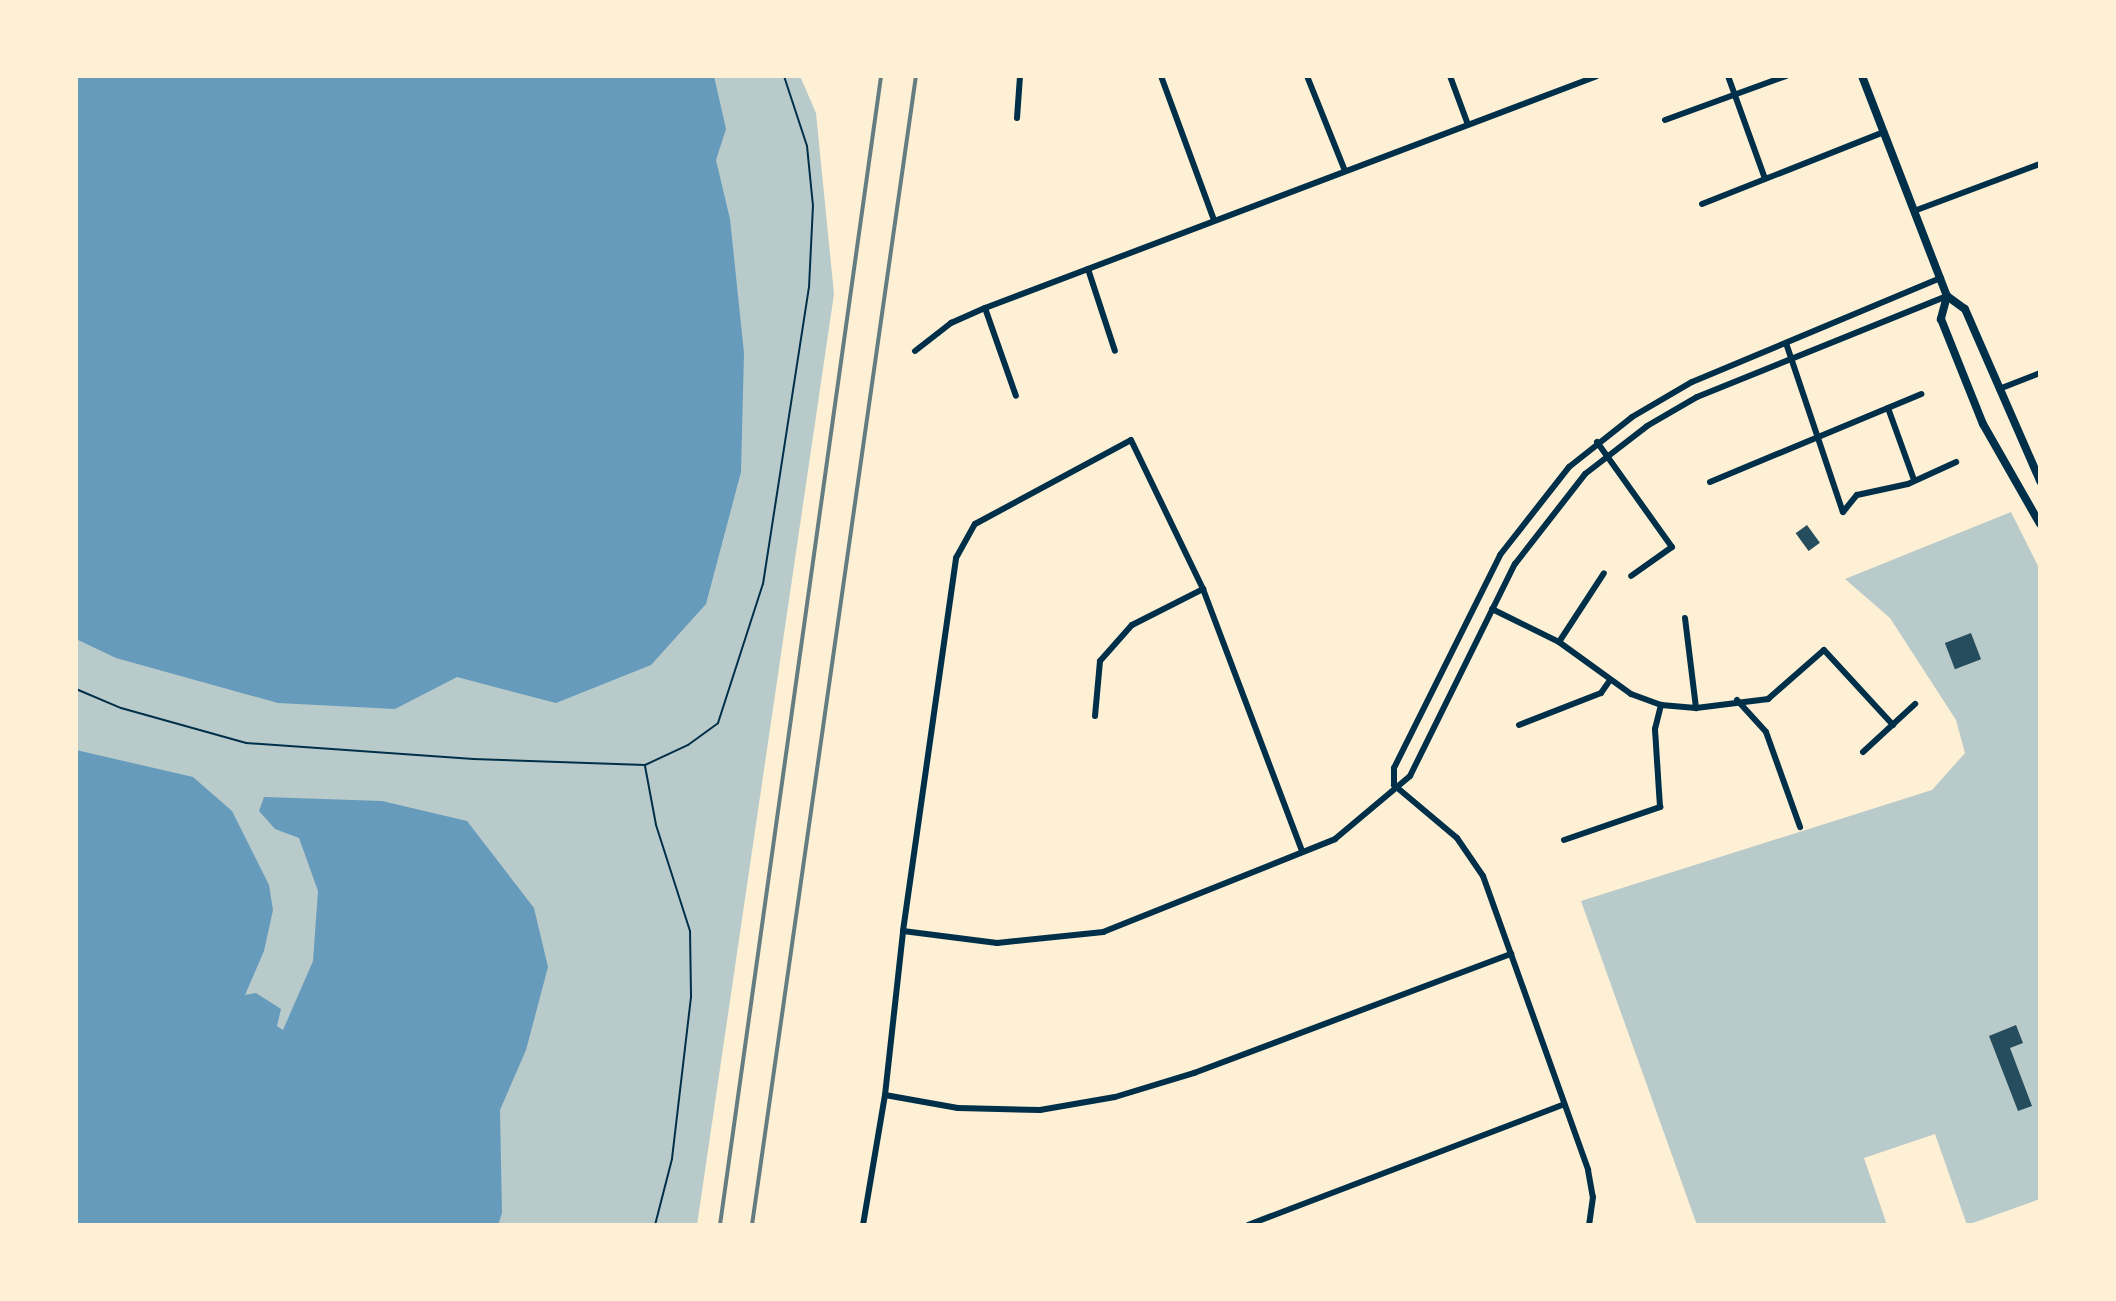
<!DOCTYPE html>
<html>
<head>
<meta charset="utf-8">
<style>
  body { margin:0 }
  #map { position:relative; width:2116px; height:1301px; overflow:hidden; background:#fdf0d5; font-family:"Exo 2",sans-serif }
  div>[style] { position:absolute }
  .green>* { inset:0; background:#b9caca }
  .water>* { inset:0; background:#669bbc }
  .building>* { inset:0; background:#264d5e; transform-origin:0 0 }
  .path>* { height:2px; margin:-1px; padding:0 1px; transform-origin:1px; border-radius:1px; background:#003049 }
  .minor>* { height:6px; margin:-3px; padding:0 3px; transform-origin:3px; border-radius:3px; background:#003049 }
  .secondary>* { height:8px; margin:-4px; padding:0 4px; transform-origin:4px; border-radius:4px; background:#003049 }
  .rail>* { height:4px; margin:-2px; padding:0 2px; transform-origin:2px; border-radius:2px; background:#657d81 }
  span { translate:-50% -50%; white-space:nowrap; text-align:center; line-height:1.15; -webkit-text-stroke:7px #fdf0d5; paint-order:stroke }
  .frame { position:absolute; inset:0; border:78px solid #fdf0d5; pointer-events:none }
</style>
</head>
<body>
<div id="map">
  <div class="green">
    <i style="clip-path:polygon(76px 76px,800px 76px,816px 113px,834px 294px,697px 1225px,76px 1225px)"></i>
    <i style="clip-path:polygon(2011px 512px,2040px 570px,2040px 1199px,1967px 1225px,1935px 1134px,1864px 1158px,1887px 1225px,1697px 1225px,1581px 901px,1932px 790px,1965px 753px,1956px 720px,1890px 618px,1845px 579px)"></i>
  </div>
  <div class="water">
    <i style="clip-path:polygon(76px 76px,714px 76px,726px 129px,716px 160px,730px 219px,744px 353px,741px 472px,706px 604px,651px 665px,556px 703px,457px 677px,395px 709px,278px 703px,116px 658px,76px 639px)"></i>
    <i style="clip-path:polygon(76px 750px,193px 777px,232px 811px,269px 885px,273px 910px,264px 951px,245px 995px,256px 993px,281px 1009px,277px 1026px,283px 1030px,313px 961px,318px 891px,299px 838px,275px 829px,259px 811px,264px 797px,382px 801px,467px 821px,534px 908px,548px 967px,526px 1050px,500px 1110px,502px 1213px,498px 1225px,76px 1225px)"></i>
  </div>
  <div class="building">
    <i style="left:1807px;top:525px;width:22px;height:14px;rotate:54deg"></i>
    <i style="left:1971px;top:633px;width:28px;height:28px;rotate:69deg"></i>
    <i style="clip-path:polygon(2016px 1025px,2023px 1043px,2010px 1048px,2032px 1106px,2018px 1111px,1989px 1036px)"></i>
  </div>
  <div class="path">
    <i style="left:76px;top:689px;width:49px;rotate:22.9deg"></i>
    <i style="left:121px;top:708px;width:130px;rotate:15.6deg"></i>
    <i style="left:246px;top:743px;width:228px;rotate:4deg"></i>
    <i style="left:473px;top:759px;width:172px;rotate:2deg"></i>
    <i style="left:645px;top:765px;width:47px;rotate:-24.9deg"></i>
    <i style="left:688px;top:745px;width:37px;rotate:-36deg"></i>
    <i style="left:718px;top:723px;width:146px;rotate:-72.1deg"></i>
    <i style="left:763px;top:584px;width:301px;rotate:-81.2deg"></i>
    <i style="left:809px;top:287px;width:81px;rotate:-87.2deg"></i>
    <i style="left:813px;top:206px;width:60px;rotate:-95.7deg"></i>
    <i style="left:807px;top:146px;width:74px;rotate:-108.2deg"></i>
    <i style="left:645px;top:766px;width:60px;rotate:79.4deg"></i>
    <i style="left:656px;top:825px;width:111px;rotate:72.2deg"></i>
    <i style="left:690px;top:931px;width:66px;rotate:89.1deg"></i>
    <i style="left:691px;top:997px;width:163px;rotate:96.7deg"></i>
    <i style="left:672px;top:1159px;width:68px;rotate:104.4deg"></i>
  </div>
  <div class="minor">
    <i style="left:1161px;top:76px;width:153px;rotate:69.8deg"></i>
    <i style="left:1307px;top:76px;width:102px;rotate:68.2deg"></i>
    <i style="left:1450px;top:76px;width:49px;rotate:69.7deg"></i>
    <i style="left:1728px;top:76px;width:109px;rotate:70.2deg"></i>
    <i style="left:1017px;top:118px;width:42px;rotate:-85.9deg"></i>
    <i style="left:1665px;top:120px;width:129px;rotate:-20deg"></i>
    <i style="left:1702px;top:204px;width:196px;rotate:-21.6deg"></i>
    <i style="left:1914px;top:211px;width:134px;rotate:-20.5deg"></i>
    <i style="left:1088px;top:269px;width:86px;rotate:71.8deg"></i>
    <i style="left:985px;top:308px;width:93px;rotate:70.6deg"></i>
    <i style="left:1786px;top:343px;width:178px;rotate:71.4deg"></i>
    <i style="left:915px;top:351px;width:46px;rotate:-37.9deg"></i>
    <i style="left:951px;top:323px;width:37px;rotate:-24deg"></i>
    <i style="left:985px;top:308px;width:654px;rotate:-20.76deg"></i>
    <i style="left:1999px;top:389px;width:44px;rotate:-21.3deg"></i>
    <i style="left:1888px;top:408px;width:77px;rotate:70.1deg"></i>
    <i style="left:1597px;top:442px;width:129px;rotate:54.5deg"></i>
    <i style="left:1672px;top:547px;width:50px;rotate:144.7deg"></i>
    <i style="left:1710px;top:482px;width:229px;rotate:-22.6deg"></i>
    <i style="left:1843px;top:512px;width:22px;rotate:-51deg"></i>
    <i style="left:1857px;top:495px;width:52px;rotate:-12.2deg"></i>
    <i style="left:1908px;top:484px;width:53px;rotate:-24.6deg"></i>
    <i style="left:1492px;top:609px;width:75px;rotate:26.2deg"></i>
    <i style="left:1559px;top:642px;width:89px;rotate:35.8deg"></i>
    <i style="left:1631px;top:694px;width:32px;rotate:20deg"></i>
    <i style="left:1661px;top:705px;width:35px;rotate:5deg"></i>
    <i style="left:1696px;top:708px;width:73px;rotate:-7.1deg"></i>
    <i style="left:1768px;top:699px;width:74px;rotate:-41.2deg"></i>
    <i style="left:1824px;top:650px;width:102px;rotate:47.4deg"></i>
    <i style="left:1685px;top:618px;width:91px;rotate:83deg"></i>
    <i style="left:1559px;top:642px;width:82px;rotate:-56.9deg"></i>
    <i style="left:1737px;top:700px;width:43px;rotate:47.8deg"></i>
    <i style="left:1766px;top:732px;width:101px;rotate:70.3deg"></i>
    <i style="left:1095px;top:716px;width:55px;rotate:-84.8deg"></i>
    <i style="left:1100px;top:661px;width:48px;rotate:-48.4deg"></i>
    <i style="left:1132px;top:625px;width:80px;rotate:-26.9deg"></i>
    <i style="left:1519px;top:725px;width:88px;rotate:-21.3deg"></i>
    <i style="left:1601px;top:693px;width:16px;rotate:-55deg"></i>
    <i style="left:1863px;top:752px;width:71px;rotate:-42.7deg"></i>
    <i style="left:1394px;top:785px;width:17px;rotate:-90deg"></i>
    <i style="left:1394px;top:768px;width:238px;rotate:-63.5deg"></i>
    <i style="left:1500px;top:555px;width:112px;rotate:-51.9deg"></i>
    <i style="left:1569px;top:467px;width:80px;rotate:-38.4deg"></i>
    <i style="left:1632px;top:417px;width:69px;rotate:-30.3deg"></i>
    <i style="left:1692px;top:382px;width:270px;rotate:-22.7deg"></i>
    <i style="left:1394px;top:785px;width:82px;rotate:40.1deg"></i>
    <i style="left:1457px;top:838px;width:46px;rotate:55.6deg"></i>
    <i style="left:1483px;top:876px;width:312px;rotate:70.3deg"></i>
    <i style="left:1588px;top:1170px;width:27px;rotate:80deg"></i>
    <i style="left:1593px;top:1197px;width:28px;rotate:98deg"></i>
    <i style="left:1564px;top:840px;width:102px;rotate:-19deg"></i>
    <i style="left:1660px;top:807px;width:78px;rotate:-93.7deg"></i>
    <i style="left:1655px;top:729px;width:25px;rotate:-76deg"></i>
    <i style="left:903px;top:931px;width:95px;rotate:7.3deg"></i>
    <i style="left:997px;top:943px;width:107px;rotate:-5.9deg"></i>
    <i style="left:1103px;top:932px;width:250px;rotate:-21.8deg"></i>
    <i style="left:1335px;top:839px;width:98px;rotate:-40deg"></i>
    <i style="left:1410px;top:776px;width:237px;rotate:-63.7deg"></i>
    <i style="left:1515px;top:564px;width:114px;rotate:-52.1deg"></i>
    <i style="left:1585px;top:474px;width:78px;rotate:-37.7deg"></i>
    <i style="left:1647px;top:426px;width:58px;rotate:-30.1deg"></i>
    <i style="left:1697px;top:397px;width:270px;rotate:-22deg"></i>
    <i style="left:885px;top:1095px;width:74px;rotate:10.1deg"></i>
    <i style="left:958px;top:1108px;width:82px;rotate:1.4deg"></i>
    <i style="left:1040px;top:1110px;width:76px;rotate:-9.8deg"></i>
    <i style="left:1115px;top:1097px;width:83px;rotate:-16.9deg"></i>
    <i style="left:1194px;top:1073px;width:339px;rotate:-20.6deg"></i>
    <i style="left:863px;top:1225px;width:132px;rotate:-80.4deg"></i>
    <i style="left:885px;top:1095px;width:165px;rotate:-83.7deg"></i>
    <i style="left:903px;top:931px;width:377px;rotate:-81.9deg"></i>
    <i style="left:956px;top:558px;width:39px;rotate:-61deg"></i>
    <i style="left:975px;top:524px;width:177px;rotate:-28.3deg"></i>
    <i style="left:1131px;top:440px;width:165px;rotate:64.2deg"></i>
    <i style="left:1203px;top:589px;width:280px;rotate:69.3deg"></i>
    <i style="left:1248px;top:1225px;width:337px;rotate:-20.9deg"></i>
  </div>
  <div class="secondary">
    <i style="left:1862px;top:76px;width:236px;rotate:68.9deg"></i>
    <i style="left:1947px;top:296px;width:22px;rotate:36deg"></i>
    <i style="left:1965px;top:309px;width:188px;rotate:66.4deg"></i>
    <i style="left:1947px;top:296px;width:24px;rotate:105deg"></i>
    <i style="left:1941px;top:319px;width:113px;rotate:68.2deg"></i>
    <i style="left:1983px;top:424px;width:115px;rotate:60.3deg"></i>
  </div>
  <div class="rail">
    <i style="left:720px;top:1225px;width:1160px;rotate:-82.02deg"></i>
    <i style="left:752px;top:1225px;width:1161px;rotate:-81.88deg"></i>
  </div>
  <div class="frame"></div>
</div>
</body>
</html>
